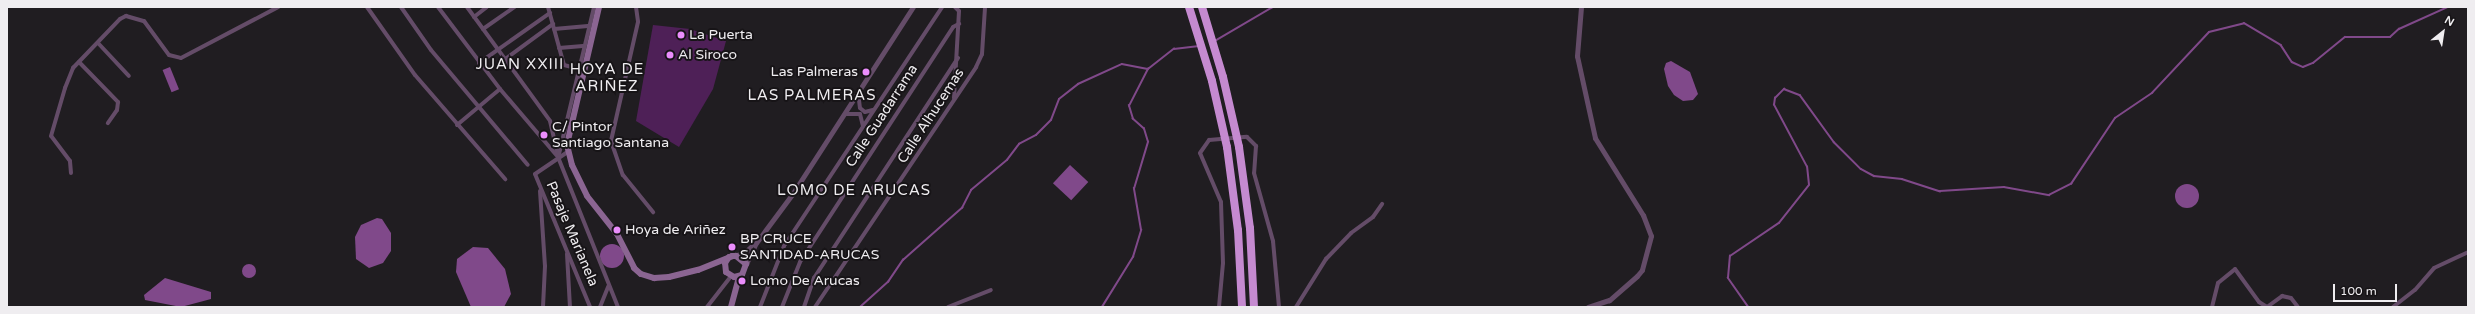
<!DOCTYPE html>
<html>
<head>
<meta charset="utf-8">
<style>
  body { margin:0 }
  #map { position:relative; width:2475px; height:314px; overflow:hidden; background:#201d21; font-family:"Varela Round",sans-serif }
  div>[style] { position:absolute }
  .green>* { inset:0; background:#4e2057 }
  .water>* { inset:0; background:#80498a; transform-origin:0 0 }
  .round { border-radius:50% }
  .stream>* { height:1.5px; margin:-0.75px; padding:0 0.75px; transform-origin:0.75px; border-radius:0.75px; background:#80498a }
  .minor>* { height:4px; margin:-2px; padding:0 2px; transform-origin:2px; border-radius:2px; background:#644c68 }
  .tertiary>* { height:5px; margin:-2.5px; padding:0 2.5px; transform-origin:2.5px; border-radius:2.5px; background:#644c68 }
  .secondary>* { height:6px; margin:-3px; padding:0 3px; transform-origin:3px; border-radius:3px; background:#8b6592 }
  .motorway>* { height:8px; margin:-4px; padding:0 4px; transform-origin:4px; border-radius:4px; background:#c58ad0 }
  .motorway-bridge>* { height:8px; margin:-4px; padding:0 4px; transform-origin:4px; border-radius:4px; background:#c58ad0 }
  .dots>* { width:11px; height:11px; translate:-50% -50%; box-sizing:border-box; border:2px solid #171417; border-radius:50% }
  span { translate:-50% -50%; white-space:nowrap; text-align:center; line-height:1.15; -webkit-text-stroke:4px #171417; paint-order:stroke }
  .poi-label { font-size:14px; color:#efedf0 }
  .left { translate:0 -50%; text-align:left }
  .right { translate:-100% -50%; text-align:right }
  .street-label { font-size:14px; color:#efedf0 }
  .neighbourhood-label { font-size:15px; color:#efedf0; letter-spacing:1px }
  .frame { position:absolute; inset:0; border:8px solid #efedf0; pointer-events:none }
  .north { position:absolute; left:2423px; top:12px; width:40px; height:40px; -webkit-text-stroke:3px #171417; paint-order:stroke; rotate:30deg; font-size:11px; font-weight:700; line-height:16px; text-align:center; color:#efedf0 }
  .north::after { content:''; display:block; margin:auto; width:14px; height:18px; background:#efedf0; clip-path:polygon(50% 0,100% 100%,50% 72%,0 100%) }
  .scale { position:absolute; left:2333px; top:284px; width:64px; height:18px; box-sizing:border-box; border:2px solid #efedf0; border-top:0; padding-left:5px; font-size:12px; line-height:14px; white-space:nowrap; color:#efedf0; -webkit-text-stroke:3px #171417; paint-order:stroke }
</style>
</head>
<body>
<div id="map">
  <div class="green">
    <i style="clip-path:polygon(653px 25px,690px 29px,726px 41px,713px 89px,679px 147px,636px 121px)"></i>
  </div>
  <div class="water">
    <i style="clip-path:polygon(1671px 61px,1690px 72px,1698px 94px,1693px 100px,1683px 101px,1674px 95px,1668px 86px,1664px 69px,1666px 63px)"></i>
    <i style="left:170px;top:67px;width:24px;height:8px;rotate:68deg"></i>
    <i style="left:1070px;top:165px;width:25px;height:25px;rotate:43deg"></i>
    <i class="round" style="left:2175px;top:184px;width:24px;height:24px"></i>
    <i style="clip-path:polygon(377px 218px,382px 219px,391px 233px,391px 251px,383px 263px,369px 268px,356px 259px,355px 237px,361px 225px)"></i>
    <i class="round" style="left:600px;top:244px;width:24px;height:24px"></i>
    <i style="clip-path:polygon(473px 247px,488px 248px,505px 269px,511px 294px,504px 307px,471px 307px,456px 272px,457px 259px)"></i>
    <i class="round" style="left:242px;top:264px;width:14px;height:14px"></i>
    <i style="clip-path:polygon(165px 278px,211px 292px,211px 299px,181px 307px,145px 300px,144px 295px)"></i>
  </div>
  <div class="stream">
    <i style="left:1215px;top:41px;width:67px;rotate:-30.4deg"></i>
    <i style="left:860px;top:307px;width:38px;rotate:-42deg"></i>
    <i style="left:888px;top:282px;width:27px;rotate:-56deg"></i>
    <i style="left:903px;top:260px;width:79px;rotate:-41.4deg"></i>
    <i style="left:962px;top:208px;width:20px;rotate:-63deg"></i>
    <i style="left:971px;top:190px;width:47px;rotate:-39.8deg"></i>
    <i style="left:1007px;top:160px;width:20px;rotate:-53deg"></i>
    <i style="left:1019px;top:144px;width:19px;rotate:-28deg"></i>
    <i style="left:1036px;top:135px;width:21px;rotate:-45deg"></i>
    <i style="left:1051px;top:120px;width:22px;rotate:-69deg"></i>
    <i style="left:1059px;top:99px;width:24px;rotate:-38deg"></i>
    <i style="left:1078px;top:84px;width:48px;rotate:-24.4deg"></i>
    <i style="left:1122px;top:64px;width:26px;rotate:11deg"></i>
    <i style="left:1102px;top:307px;width:59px;rotate:-58.2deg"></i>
    <i style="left:1133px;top:257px;width:28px;rotate:-73deg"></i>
    <i style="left:1141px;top:230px;width:42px;rotate:-99.7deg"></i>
    <i style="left:1134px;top:189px;width:49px;rotate:-73.4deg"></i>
    <i style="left:1148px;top:142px;width:14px;rotate:-107deg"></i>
    <i style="left:1144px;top:129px;width:15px;rotate:-138deg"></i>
    <i style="left:1133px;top:119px;width:14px;rotate:-107deg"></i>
    <i style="left:1129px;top:106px;width:42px;rotate:-62.8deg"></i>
    <i style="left:1148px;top:69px;width:33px;rotate:-38deg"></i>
    <i style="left:1174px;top:49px;width:25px;rotate:-7deg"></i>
    <i style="left:1748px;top:307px;width:35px;rotate:-125deg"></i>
    <i style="left:1728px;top:278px;width:22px;rotate:-85deg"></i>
    <i style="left:1730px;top:256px;width:59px;rotate:-34deg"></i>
    <i style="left:1779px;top:223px;width:48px;rotate:-51.7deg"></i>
    <i style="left:1809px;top:185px;width:18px;rotate:-96deg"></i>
    <i style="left:1807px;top:167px;width:70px;rotate:-118deg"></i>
    <i style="left:1774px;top:105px;width:7px;rotate:-82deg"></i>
    <i style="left:1775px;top:98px;width:13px;rotate:-45deg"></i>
    <i style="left:1784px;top:89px;width:17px;rotate:21deg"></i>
    <i style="left:1800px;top:95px;width:58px;rotate:54.1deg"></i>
    <i style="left:1834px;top:142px;width:38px;rotate:45deg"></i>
    <i style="left:1861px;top:169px;width:15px;rotate:28deg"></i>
    <i style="left:1874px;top:176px;width:28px;rotate:6deg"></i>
    <i style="left:1902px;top:179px;width:40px;rotate:18deg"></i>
    <i style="left:1940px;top:191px;width:64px;rotate:-3.6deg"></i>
    <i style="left:2004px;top:187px;width:46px;rotate:10.1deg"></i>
    <i style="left:2049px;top:195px;width:25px;rotate:-27deg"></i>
    <i style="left:2071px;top:184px;width:79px;rotate:-56.3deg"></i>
    <i style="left:2115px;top:118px;width:45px;rotate:-34deg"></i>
    <i style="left:2152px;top:93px;width:83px;rotate:-46.9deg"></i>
    <i style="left:2209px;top:32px;width:36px;rotate:-14deg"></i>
    <i style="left:2244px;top:23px;width:43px;rotate:30.7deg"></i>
    <i style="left:2281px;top:45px;width:20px;rotate:57deg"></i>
    <i style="left:2292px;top:62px;width:12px;rotate:24deg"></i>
    <i style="left:2303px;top:67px;width:11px;rotate:-22deg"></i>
    <i style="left:2313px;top:63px;width:41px;rotate:-39.1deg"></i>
    <i style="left:2345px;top:37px;width:45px"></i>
    <i style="left:2390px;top:37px;width:12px;rotate:-42deg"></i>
    <i style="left:2399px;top:29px;width:54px;rotate:-24.2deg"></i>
  </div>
  <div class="minor">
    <i style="left:367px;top:7px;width:83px;rotate:54.8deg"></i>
    <i style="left:415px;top:75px;width:138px;rotate:49.1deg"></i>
    <i style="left:401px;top:7px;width:52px;rotate:55.1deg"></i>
    <i style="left:431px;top:50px;width:150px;rotate:49.9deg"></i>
    <i style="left:438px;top:7px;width:103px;rotate:52.9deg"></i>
    <i style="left:500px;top:89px;width:89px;rotate:49.5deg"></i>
    <i style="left:558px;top:157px;width:162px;rotate:68.2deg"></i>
    <i style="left:467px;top:7px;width:141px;rotate:53.9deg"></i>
    <i style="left:550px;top:121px;width:36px;rotate:77deg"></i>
    <i style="left:548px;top:7px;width:60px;rotate:74.6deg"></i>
    <i style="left:564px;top:65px;width:16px;rotate:15deg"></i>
    <i style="left:636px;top:7px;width:15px;rotate:82deg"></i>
    <i style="left:638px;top:22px;width:122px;rotate:102.8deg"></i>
    <i style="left:611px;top:141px;width:36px;rotate:71deg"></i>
    <i style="left:623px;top:175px;width:48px;rotate:51deg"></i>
    <i style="left:474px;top:17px;width:16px;rotate:-38deg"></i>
    <i style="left:483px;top:29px;width:39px;rotate:-35deg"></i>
    <i style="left:554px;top:29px;width:34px;rotate:-5deg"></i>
    <i style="left:98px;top:43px;width:45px;rotate:46.8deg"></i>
    <i style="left:559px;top:48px;width:24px;rotate:-5deg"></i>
    <i style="left:504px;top:60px;width:61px;rotate:-36.3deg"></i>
    <i style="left:79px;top:62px;width:56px;rotate:45.7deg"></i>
    <i style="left:118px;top:102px;width:8px;rotate:97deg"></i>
    <i style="left:117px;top:110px;width:16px;rotate:125deg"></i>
    <i style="left:479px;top:63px;width:87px;rotate:-35.2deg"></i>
    <i style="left:858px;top:92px;width:16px;rotate:83deg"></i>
    <i style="left:860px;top:108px;width:6px;rotate:39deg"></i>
    <i style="left:865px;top:112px;width:8px;rotate:-14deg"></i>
    <i style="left:954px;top:98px;width:87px;rotate:-86.7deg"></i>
    <i style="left:959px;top:11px;width:6px;rotate:-135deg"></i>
    <i style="left:845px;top:114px;width:15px"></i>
    <i style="left:860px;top:114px;width:12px;rotate:76deg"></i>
    <i style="left:457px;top:125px;width:56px;rotate:-39.9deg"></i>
    <i style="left:569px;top:151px;width:41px;rotate:145.9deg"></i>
    <i style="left:535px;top:174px;width:144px;rotate:67.5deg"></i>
    <i style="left:559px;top:154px;width:151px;rotate:-76.6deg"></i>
    <i style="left:71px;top:173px;width:12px;rotate:-95deg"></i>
    <i style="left:70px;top:161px;width:31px;rotate:-127deg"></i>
    <i style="left:51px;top:136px;width:50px;rotate:-73.7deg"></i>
    <i style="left:65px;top:88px;width:22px;rotate:-68deg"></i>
    <i style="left:73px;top:68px;width:68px;rotate:-46.2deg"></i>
    <i style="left:120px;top:19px;width:7px;rotate:-27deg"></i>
    <i style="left:126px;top:16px;width:19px;rotate:16deg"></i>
    <i style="left:144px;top:21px;width:42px;rotate:53.7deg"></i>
    <i style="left:169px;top:55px;width:12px;rotate:14deg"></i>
    <i style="left:181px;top:58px;width:110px;rotate:-27.7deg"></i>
    <i style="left:540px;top:191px;width:75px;rotate:86.2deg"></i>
    <i style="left:545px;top:266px;width:41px;rotate:92.8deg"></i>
    <i style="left:567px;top:254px;width:53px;rotate:86.8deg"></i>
    <i style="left:600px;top:307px;width:22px;rotate:-68deg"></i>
    <i style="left:707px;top:307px;width:39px;rotate:-52deg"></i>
    <i style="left:760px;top:307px;width:66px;rotate:-68.5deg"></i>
    <i style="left:784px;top:246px;width:287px;rotate:-56.5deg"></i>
    <i style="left:782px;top:307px;width:48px;rotate:-68.2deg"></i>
    <i style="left:800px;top:262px;width:280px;rotate:-56.9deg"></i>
    <i style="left:953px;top:27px;width:7px;rotate:-27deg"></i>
    <i style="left:804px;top:307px;width:31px;rotate:-71deg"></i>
    <i style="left:814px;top:278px;width:263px;rotate:-56.8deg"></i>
    <i style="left:815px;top:307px;width:289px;rotate:-56.1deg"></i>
    <i style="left:976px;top:67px;width:14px;rotate:-65deg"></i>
    <i style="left:982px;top:54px;width:47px;rotate:-86.3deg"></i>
    <i style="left:948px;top:307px;width:46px;rotate:-21.6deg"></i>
    <i style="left:1219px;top:307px;width:44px;rotate:-84.8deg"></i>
    <i style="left:1223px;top:263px;width:61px;rotate:-91.9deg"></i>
    <i style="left:1221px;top:202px;width:53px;rotate:-113.2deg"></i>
    <i style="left:1200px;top:153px;width:16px;rotate:-55deg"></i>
    <i style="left:1209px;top:140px;width:38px;rotate:-5deg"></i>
    <i style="left:1247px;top:137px;width:13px;rotate:45deg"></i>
    <i style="left:1256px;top:146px;width:27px;rotate:94deg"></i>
    <i style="left:1254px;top:173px;width:71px;rotate:74.4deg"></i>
    <i style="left:1273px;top:241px;width:66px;rotate:84.8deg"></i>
    <i style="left:1296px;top:307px;width:57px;rotate:-58deg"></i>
    <i style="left:1326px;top:259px;width:36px;rotate:-46deg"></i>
    <i style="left:1351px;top:233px;width:27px;rotate:-36deg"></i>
    <i style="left:1373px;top:217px;width:16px;rotate:-55deg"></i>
    <i style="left:2212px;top:307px;width:25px;rotate:-76deg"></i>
    <i style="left:2218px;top:283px;width:22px;rotate:-39deg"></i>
    <i style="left:2235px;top:269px;width:41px;rotate:54deg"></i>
    <i style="left:2259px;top:302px;width:9px;rotate:32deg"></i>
    <i style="left:2267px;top:307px;width:19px;rotate:-36deg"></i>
    <i style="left:2282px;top:296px;width:9px;rotate:13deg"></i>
    <i style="left:2291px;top:298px;width:11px;rotate:52deg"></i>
    <i style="left:2393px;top:307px;width:28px;rotate:-38deg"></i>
    <i style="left:2415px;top:290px;width:29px;rotate:-49deg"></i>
    <i style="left:2434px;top:268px;width:38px;rotate:-25deg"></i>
  </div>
  <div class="tertiary">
    <i style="left:1581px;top:7px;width:49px;rotate:94.7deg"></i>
    <i style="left:1577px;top:56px;width:84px;rotate:77.6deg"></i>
    <i style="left:1595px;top:138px;width:91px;rotate:58.1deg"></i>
    <i style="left:1643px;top:215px;width:22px;rotate:69deg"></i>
    <i style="left:1651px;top:236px;width:35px;rotate:105deg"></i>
    <i style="left:1642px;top:270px;width:8px;rotate:130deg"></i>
    <i style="left:1637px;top:276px;width:37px;rotate:139deg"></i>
    <i style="left:1609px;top:300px;width:22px;rotate:162deg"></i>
    <i style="left:733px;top:256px;width:11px;rotate:-15deg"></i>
    <i style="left:744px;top:253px;width:12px;rotate:-42deg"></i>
    <i style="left:746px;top:264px;width:23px;rotate:-65deg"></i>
    <i style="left:756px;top:243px;width:62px;rotate:-53.5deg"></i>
    <i style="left:793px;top:193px;width:221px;rotate:-57.2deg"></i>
  </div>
  <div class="secondary">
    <i style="left:599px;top:7px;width:142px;rotate:103.1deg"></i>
    <i style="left:567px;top:145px;width:21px;rotate:76deg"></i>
    <i style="left:572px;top:165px;width:34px;rotate:64deg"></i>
    <i style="left:587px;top:196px;width:48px;rotate:51.7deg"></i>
    <i style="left:617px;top:234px;width:38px;rotate:63deg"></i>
    <i style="left:634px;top:268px;width:9px;rotate:41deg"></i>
    <i style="left:641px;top:274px;width:14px;rotate:17deg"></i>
    <i style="left:654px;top:278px;width:15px;rotate:-4deg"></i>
    <i style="left:669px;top:277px;width:30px;rotate:-14deg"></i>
    <i style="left:698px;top:270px;width:37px;rotate:-22deg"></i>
    <i style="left:732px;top:256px;width:4px"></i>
    <i style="left:736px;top:256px;width:13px;rotate:39deg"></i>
    <i style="left:746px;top:264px;width:12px;rotate:110deg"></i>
    <i style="left:742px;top:275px;width:8px;rotate:166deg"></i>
    <i style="left:734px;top:277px;width:9px;rotate:-148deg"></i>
    <i style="left:726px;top:272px;width:9px;rotate:-96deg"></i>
    <i style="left:725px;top:263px;width:7px;rotate:-56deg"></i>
    <i style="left:731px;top:307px;width:31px;rotate:-75deg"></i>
  </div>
  <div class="motorway">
    <i style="left:1227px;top:147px;width:84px;rotate:82.5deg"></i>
    <i style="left:1238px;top:230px;width:77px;rotate:87deg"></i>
    <i style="left:1239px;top:147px;width:82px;rotate:82.3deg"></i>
    <i style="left:1250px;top:228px;width:79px;rotate:87.1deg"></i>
  </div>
  <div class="motorway-bridge">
    <i style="left:1189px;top:7px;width:77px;rotate:72.7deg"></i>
    <i style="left:1212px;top:81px;width:68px;rotate:77.2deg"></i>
    <i style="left:1202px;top:7px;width:73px;rotate:73.3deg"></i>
    <i style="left:1223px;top:77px;width:72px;rotate:77.1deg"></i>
  </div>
  <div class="dots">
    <i style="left:681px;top:35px;background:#eb8dfc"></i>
    <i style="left:670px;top:55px;background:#eb8dfc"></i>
    <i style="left:866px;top:72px;background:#eb8dfc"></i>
    <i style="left:544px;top:135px;background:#eb8dfc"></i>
    <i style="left:617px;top:230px;background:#eb8dfc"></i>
    <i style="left:732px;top:247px;background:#eb8dfc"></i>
    <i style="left:742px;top:281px;background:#eb8dfc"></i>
  </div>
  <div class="poi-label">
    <span class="left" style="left:689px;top:35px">La Puerta</span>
    <span class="left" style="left:678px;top:55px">Al Siroco</span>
    <span class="right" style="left:858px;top:72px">Las Palmeras</span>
    <span class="left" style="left:552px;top:135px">C/ Pintor<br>Santiago Santana</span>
    <span class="left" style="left:625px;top:230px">Hoya de Ariñez</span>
    <span class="left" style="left:740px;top:247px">BP CRUCE<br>SANTIDAD-ARUCAS</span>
    <span class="left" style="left:750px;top:281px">Lomo De Arucas</span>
  </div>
  <div class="street-label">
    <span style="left:882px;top:116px;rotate:-57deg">Calle Guadarrama</span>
    <span style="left:931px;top:116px;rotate:-57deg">Calle Alhucemas</span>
    <span style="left:572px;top:234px;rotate:67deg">Pasaje Marianela</span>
  </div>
  <div class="neighbourhood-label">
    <span style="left:520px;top:65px">JUAN XXIII</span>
    <span style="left:607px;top:78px">HOYA DE<br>ARIÑEZ</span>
    <span style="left:812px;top:96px">LAS PALMERAS</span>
    <span style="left:854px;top:191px">LOMO DE ARUCAS</span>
  </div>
  <div class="frame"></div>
  <div class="north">N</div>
  <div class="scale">100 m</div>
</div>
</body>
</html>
